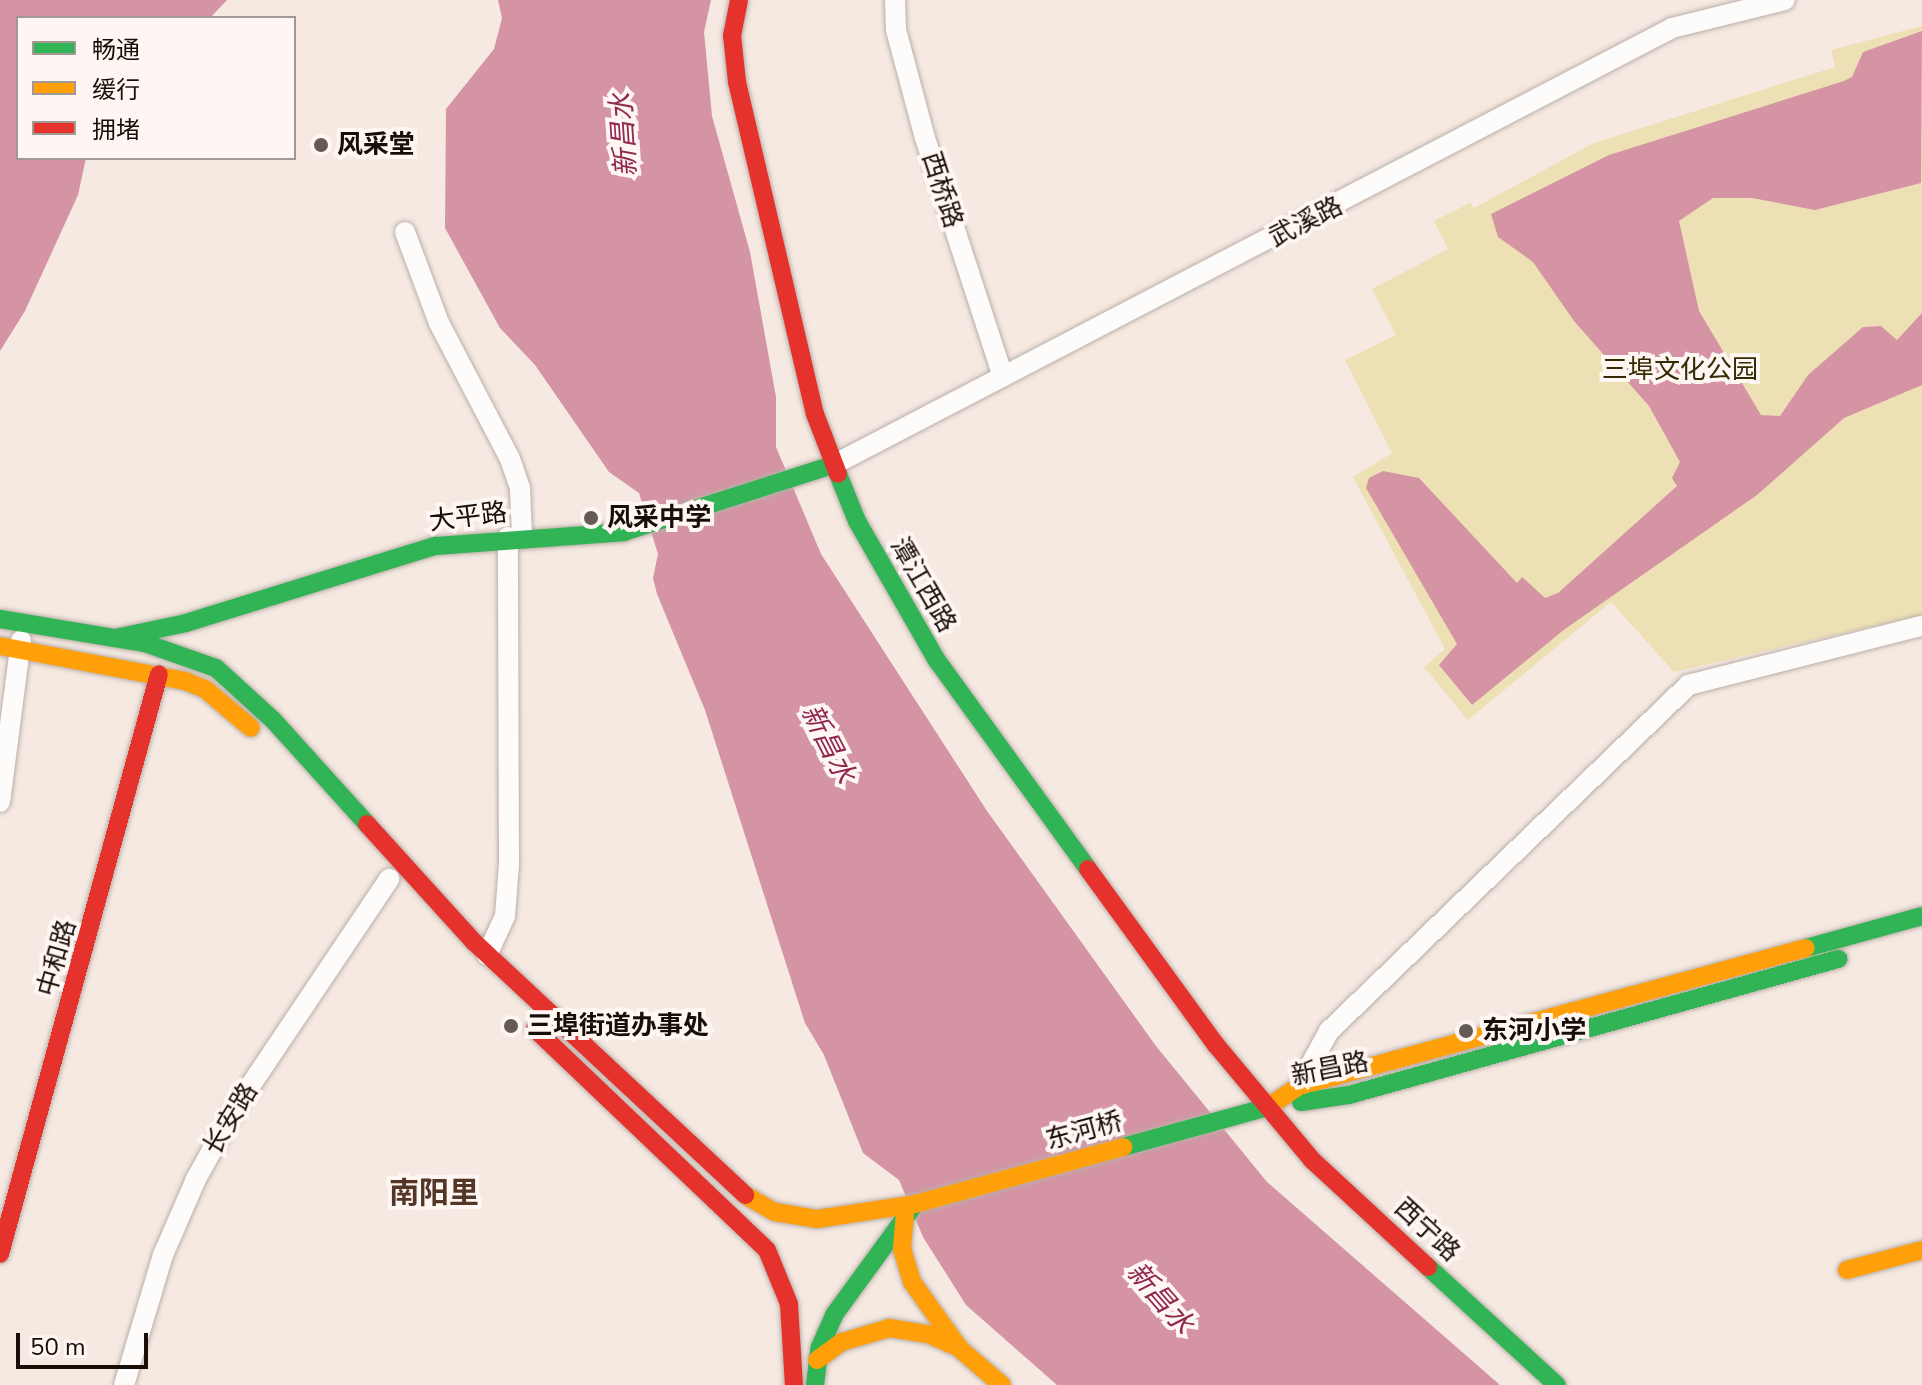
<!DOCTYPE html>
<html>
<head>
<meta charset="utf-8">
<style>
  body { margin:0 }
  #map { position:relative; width:1922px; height:1385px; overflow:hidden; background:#f5e9e2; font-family:"Nunito Sans","Noto Sans SC",sans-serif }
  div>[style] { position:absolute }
  .green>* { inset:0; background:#eee0b5 }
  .water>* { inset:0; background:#d494a4 }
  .roads { filter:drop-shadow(0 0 2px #baafa8) drop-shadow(0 0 2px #baafa8) }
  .street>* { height:20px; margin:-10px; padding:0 10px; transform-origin:10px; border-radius:10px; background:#fefcfb }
  .fast>* { height:18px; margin:-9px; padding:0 9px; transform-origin:9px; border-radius:9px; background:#30b455 }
  .slow>* { height:18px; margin:-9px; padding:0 9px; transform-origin:9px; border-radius:9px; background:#ff9f0a }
  .jam>* { height:18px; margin:-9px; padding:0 9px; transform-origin:9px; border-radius:9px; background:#e5322d }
  .dots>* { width:22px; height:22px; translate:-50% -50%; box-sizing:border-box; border:4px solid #fef6f2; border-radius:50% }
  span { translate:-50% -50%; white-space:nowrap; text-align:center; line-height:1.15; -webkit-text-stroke:8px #fef6f2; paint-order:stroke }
  .poi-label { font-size:26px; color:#190d07; font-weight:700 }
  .left { translate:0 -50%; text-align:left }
  .street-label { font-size:26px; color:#190d07 }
  .park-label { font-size:26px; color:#332b02 }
  .water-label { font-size:28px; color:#912851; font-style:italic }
  .quarter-label { font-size:30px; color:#533626; font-weight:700 }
  .legend { position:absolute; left:16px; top:16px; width:280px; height:144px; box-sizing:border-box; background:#fef6f2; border:2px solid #a29994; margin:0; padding:10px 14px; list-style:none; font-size:24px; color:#190d07 }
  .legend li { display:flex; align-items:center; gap:16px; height:40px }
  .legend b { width:40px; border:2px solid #a29994 }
  .scale { position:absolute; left:16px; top:1333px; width:132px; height:36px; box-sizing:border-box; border:4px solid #190d07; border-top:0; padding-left:10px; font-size:24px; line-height:28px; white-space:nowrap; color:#190d07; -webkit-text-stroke:6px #fef6f2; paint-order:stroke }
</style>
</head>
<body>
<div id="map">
  <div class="green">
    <i style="clip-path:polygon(1922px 26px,1922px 615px,1674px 672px,1611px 602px,1468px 720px,1424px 667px,1445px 649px,1353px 477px,1392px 453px,1345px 360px,1396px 335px,1372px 289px,1448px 249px,1434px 221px,1470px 203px,1474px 208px,1594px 143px,1835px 67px,1831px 50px)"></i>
  </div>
  <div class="water">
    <i style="clip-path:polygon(0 0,227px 0,210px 18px,18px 18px,18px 158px,86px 158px,78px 195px,25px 311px,0 351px)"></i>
    <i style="clip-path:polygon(498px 0,711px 0,704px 32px,712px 116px,750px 252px,776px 397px,776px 447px,821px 554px,987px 811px,1156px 1046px,1267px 1182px,1500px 1385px,1057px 1385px,966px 1305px,923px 1237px,899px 1180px,863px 1153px,824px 1055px,805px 1023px,705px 710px,657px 594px,653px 578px,658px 554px,639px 493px,609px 472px,535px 365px,500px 328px,445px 228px,446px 109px,494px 49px,502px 18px)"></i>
    <i style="clip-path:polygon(1922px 31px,1921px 183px,1815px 210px,1752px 198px,1713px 198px,1679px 221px,1699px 311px,1761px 415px,1780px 416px,1808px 375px,1863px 327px,1881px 326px,1897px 340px,1922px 313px,1922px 385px,1844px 418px,1757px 495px,1565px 629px,1472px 705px,1439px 665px,1457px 644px,1366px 488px,1369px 478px,1383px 471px,1419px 478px,1517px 583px,1522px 577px,1545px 598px,1558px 593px,1677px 486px,1672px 478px,1680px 462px,1649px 406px,1574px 321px,1533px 262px,1498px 237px,1491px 214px,1609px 155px,1844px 81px,1852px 77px,1863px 52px)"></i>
  </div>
  <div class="roads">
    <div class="street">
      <i style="left:895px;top:0;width:30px;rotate:88deg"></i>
      <i style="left:896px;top:30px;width:112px;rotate:75deg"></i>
      <i style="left:925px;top:138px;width:251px;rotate:71.9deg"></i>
      <i style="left:405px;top:232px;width:97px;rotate:69.5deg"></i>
      <i style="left:439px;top:323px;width:153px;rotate:62.4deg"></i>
      <i style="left:510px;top:459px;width:31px;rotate:71deg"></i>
      <i style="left:520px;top:488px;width:48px;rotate:87.6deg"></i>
      <i style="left:833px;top:465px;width:946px;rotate:-27.51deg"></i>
      <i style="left:1672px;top:28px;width:116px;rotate:-13.9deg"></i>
      <i style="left:0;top:802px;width:163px;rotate:-82.6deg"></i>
      <i style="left:487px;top:955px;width:43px;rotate:-65.2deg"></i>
      <i style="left:505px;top:916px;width:52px;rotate:-85.6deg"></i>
      <i style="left:509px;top:864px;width:327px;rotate:-90.2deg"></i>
      <i style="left:1299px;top:1086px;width:63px;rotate:-61.4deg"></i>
      <i style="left:1329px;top:1031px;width:499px;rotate:-43.9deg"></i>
      <i style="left:1688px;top:685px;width:241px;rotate:-14.2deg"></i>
      <i style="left:124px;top:1385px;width:136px;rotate:-73.3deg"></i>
      <i style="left:163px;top:1255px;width:83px;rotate:-66.5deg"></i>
      <i style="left:196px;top:1179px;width:82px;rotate:-60.9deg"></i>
      <i style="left:236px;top:1107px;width:275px;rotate:-56.1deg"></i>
    </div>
    <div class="fast">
      <i style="left:838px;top:474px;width:51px;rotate:68deg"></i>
      <i style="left:857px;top:521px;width:159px;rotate:60.2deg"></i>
      <i style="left:936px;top:659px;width:259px;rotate:54.1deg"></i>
      <i style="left:0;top:619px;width:147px;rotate:9.4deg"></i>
      <i style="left:145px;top:643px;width:75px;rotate:19.4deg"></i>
      <i style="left:216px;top:668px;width:77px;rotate:42.4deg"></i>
      <i style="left:273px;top:720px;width:140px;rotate:47.9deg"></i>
      <i style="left:115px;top:638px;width:73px;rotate:-11.9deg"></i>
      <i style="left:186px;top:623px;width:261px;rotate:-17.2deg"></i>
      <i style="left:435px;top:546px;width:190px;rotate:-4.2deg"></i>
      <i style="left:624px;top:532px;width:219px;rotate:-17.8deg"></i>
      <i style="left:1806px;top:948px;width:120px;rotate:-15.4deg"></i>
      <i style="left:1301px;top:1102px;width:49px;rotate:-8.3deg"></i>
      <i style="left:1349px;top:1095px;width:508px;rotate:-15.54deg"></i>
      <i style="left:1123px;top:1147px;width:150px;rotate:-15.4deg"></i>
      <i style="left:1428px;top:1267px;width:175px;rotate:42.5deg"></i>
      <i style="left:815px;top:1385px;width:38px;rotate:-83deg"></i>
      <i style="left:820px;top:1347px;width:35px;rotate:-66deg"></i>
      <i style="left:834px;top:1315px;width:137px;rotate:-53.9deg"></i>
    </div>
    <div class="slow">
      <i style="left:0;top:646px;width:188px;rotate:10.7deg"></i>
      <i style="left:185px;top:681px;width:22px;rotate:22deg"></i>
      <i style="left:205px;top:689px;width:60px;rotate:40.3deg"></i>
      <i style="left:1268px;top:1107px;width:37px;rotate:-34deg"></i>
      <i style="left:1299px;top:1086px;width:525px;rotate:-15.23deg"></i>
      <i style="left:745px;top:1195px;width:34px;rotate:30deg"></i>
      <i style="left:775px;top:1212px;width:43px;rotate:9.5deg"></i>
      <i style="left:817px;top:1219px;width:99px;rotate:-8.7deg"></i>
      <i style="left:915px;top:1204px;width:216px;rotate:-15.3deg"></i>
      <i style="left:905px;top:1213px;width:36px;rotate:95deg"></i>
      <i style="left:902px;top:1249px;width:34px;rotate:73deg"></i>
      <i style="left:912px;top:1282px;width:82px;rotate:54.4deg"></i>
      <i style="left:960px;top:1349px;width:55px;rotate:40.6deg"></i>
      <i style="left:1847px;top:1270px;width:78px;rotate:-14.9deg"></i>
      <i style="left:817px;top:1360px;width:31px;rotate:-36deg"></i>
      <i style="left:842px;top:1342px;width:49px;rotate:-16.6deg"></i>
      <i style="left:889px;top:1328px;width:39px;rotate:9deg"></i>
      <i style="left:928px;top:1334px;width:34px;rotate:24deg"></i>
    </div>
    <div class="jam">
      <i style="left:739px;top:0;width:36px;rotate:101deg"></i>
      <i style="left:732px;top:35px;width:47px;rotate:83.9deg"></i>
      <i style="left:737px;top:82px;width:341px;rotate:76.8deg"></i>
      <i style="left:815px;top:414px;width:64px;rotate:69deg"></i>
      <i style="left:367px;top:824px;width:159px;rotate:47.8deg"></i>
      <i style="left:474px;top:942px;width:371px;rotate:43deg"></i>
      <i style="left:1088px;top:869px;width:218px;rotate:54deg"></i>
      <i style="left:1216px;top:1045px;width:150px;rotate:50.1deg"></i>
      <i style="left:1312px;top:1160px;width:158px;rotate:42.7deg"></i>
      <i style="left:535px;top:1029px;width:320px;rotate:43.6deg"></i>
      <i style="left:767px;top:1250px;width:58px;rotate:67.8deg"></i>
      <i style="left:789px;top:1304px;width:81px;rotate:86.5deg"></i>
      <i style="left:0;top:1254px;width:601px;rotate:-74.67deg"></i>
    </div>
  </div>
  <div class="dots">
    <i style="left:321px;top:145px;background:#665a54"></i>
    <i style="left:591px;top:518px;background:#665a54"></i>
    <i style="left:511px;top:1026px;background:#665a54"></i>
    <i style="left:1466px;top:1031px;background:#665a54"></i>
  </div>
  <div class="poi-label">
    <span class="left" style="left:337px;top:145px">风采堂</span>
    <span class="left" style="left:607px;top:518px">风采中学</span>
    <span class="left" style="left:527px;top:1026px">三埠街道办事处</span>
    <span class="left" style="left:1482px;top:1031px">东河小学</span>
  </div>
  <div class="street-label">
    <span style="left:942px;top:190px;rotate:72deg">西桥路</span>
    <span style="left:1306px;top:222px;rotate:-27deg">武溪路</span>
    <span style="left:468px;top:517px;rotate:-7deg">大平路</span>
    <span style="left:923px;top:585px;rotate:60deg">潭江西路</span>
    <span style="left:57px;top:958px;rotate:-74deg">中和路</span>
    <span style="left:1330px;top:1069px;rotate:-11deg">新昌路</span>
    <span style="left:231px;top:1119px;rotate:-59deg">长安路</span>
    <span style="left:1084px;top:1131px;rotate:-15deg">东河桥</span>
    <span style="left:1427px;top:1230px;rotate:43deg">西宁路</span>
  </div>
  <div class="park-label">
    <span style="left:1680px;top:370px">三埠文化公园</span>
  </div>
  <div class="water-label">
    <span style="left:624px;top:135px;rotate:-94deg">新昌水</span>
    <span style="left:828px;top:744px;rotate:63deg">新昌水</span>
    <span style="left:1160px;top:1298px;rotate:49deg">新昌水</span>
  </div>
  <div class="quarter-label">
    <span style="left:434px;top:1194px">南阳里</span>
  </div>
  <ul class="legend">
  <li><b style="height:10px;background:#30b455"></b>畅通</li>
  <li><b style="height:10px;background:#ff9f0a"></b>缓行</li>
  <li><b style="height:10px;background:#e5322d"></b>拥堵</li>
  </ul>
  <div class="scale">50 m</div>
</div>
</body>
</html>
